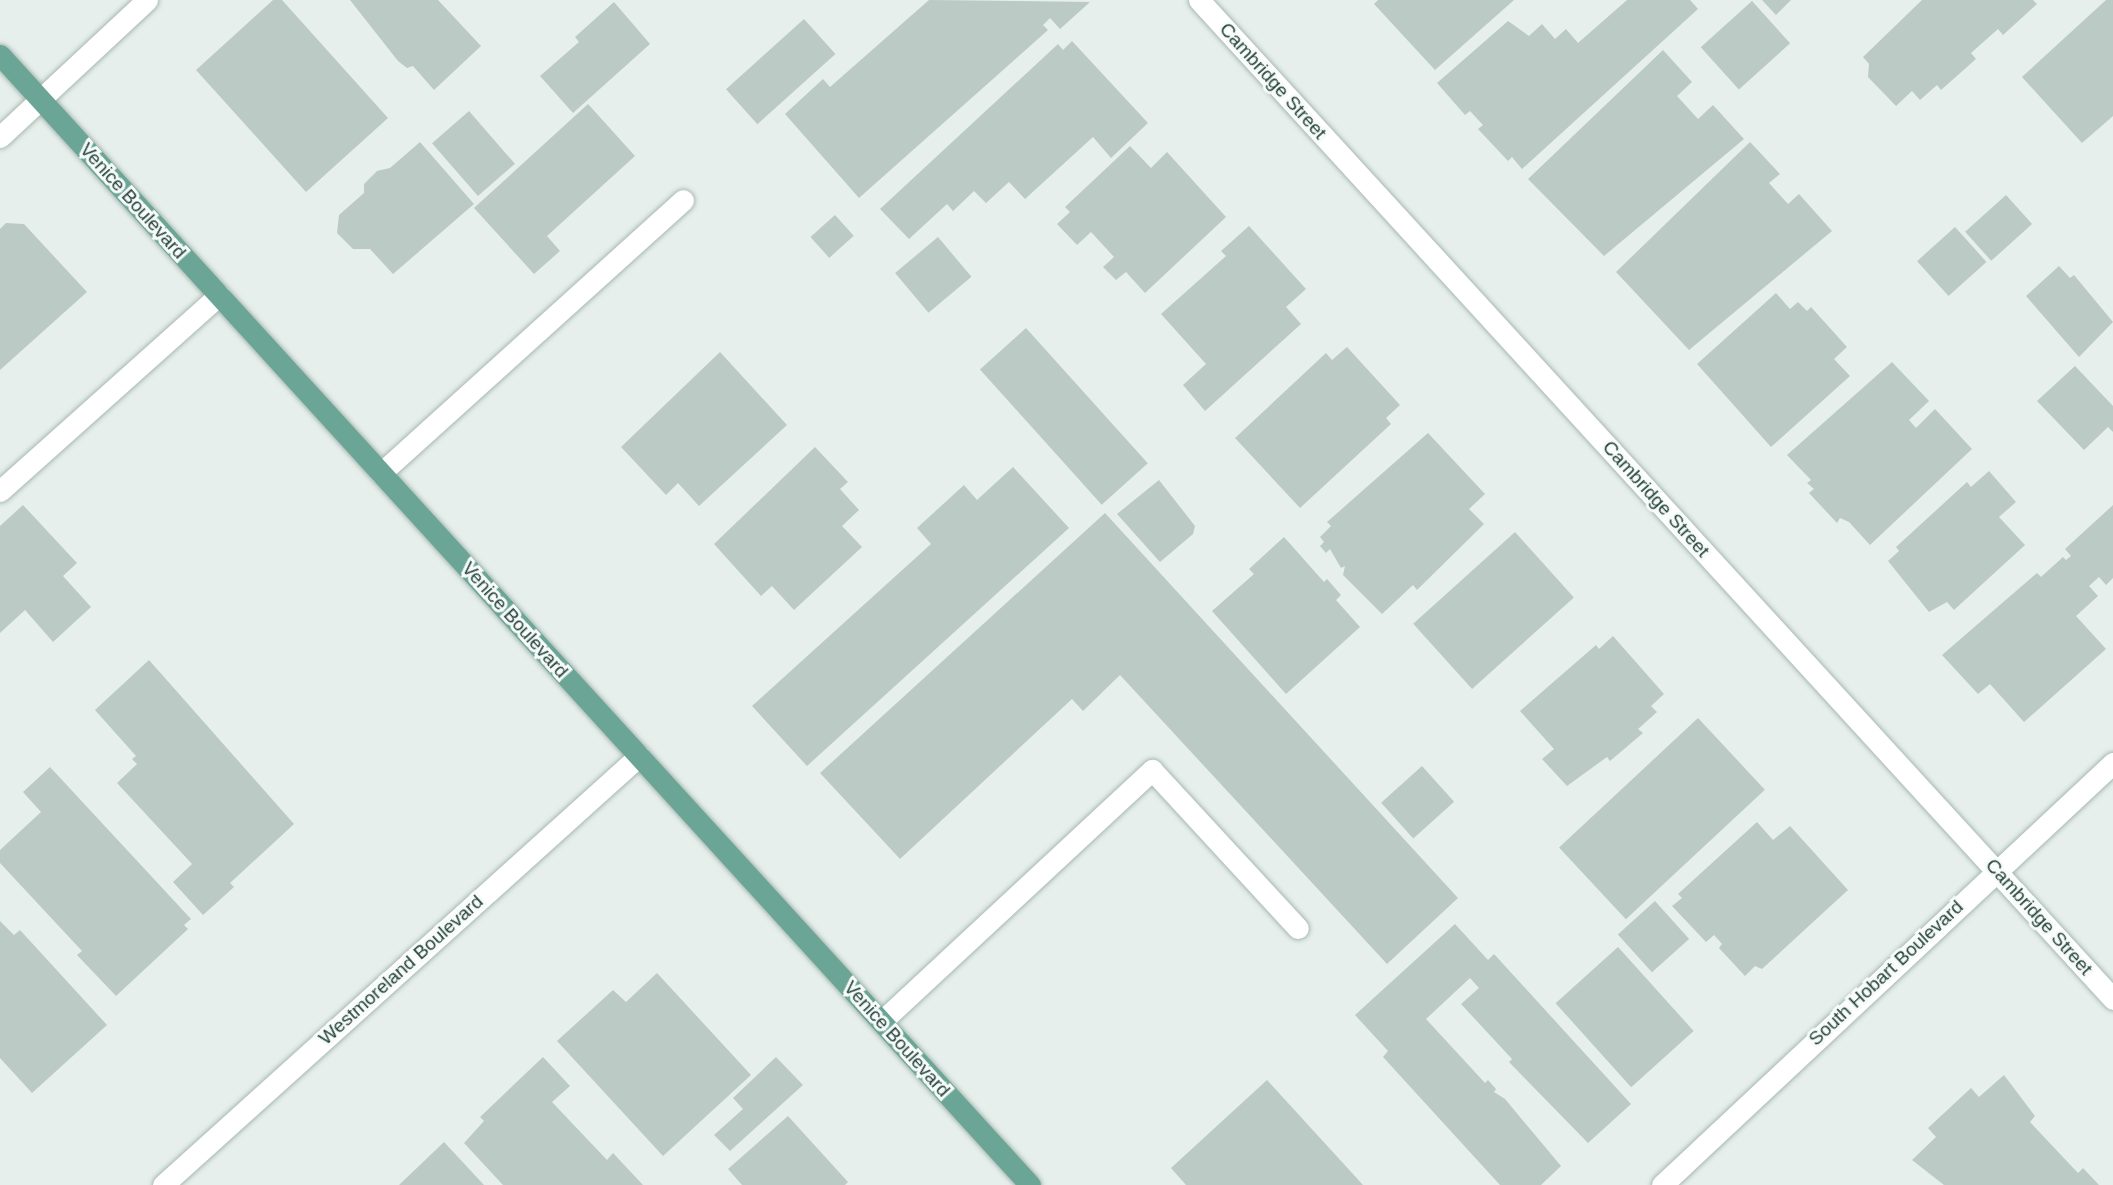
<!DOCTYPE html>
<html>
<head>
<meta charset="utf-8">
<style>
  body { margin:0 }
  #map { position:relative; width:2113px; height:1185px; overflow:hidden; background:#e6efeb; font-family:Arial,sans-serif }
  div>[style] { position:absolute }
  .building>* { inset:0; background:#bbcac4; transform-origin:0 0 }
  .roads { filter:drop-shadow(0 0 2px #a8b8b2) drop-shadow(0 0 2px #a8b8b2) }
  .minor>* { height:21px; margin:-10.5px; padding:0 10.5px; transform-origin:10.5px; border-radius:10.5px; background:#fff }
  .major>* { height:21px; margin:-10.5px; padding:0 10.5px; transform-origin:10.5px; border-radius:10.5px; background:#6aa596 }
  span { translate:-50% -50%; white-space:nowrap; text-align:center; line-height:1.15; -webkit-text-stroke:6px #f7fbf9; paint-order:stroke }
  .street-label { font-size:19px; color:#24423a }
</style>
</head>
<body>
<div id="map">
  <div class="building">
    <i style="clip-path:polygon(273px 0,282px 0,388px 118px,306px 192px,196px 70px)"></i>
    <i style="clip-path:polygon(350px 0,438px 0,481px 46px,434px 90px,413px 66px,407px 68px,398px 61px)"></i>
    <i style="clip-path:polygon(929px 0,1090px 2px,1060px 29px,1050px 18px,1043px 25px,1048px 30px,859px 198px,785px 114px,823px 79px,830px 87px)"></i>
    <i style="clip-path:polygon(1378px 0,1514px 0,1435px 70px,1374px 4px)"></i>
    <i style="clip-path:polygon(1627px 0,1690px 0,1698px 9px,1522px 169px,1512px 157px,1508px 161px,1478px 129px,1483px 125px,1470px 111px,1465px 115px,1437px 83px,1508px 21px,1529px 36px,1542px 24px,1555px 39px,1566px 29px,1578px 43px)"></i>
    <i style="clip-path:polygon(1762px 0,1791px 0,1776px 15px)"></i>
    <i style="clip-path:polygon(1922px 0,2033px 0,2037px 4px,2003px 35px,1998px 29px,1971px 53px,1976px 59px,1941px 90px,1937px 85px,1920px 100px,1912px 91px,1896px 106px,1868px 77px,1869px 64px,1863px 57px)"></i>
    <i style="clip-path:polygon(2106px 0,2113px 0,2113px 116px,2082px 143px,2022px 77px)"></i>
    <i style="left:1752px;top:1px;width:57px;height:69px;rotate:48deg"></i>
    <i style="clip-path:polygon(614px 2px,650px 44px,573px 113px,540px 76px,579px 42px,575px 37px)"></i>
    <i style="left:804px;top:19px;width:47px;height:105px;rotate:48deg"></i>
    <i style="clip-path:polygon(1072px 41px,1148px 123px,1111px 158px,1093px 137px,1025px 199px,1009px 182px,986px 203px,974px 191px,953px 211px,947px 204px,909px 239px,880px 209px,1058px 44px,1063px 50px)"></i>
    <i style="clip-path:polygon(1663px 50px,1692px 82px,1677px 96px,1698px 119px,1713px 105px,1744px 139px,1604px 256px,1528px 179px)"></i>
    <i style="clip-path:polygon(588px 104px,635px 156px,547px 236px,560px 251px,534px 274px,474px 208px)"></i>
    <i style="left:469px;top:111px;width:70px;height:49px;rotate:49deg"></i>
    <i style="clip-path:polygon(420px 142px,474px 204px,393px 274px,370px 249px,353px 249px,337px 233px,339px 215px,364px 193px,364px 184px,377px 171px,390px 168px)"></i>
    <i style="clip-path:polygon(1750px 142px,1780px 174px,1769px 183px,1788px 204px,1799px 194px,1832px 231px,1689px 350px,1616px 272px)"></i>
    <i style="clip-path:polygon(1130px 146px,1151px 168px,1167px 152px,1226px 217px,1145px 293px,1126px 272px,1116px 280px,1103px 267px,1114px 257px,1091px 232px,1077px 245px,1057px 224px,1070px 212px,1065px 207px)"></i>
    <i style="left:2006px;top:195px;width:39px;height:55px;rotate:48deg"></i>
    <i style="left:835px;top:215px;width:28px;height:33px;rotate:48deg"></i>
    <i style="clip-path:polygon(6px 223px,24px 224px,87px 292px,0 370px,0 229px)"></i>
    <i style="clip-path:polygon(1249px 226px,1306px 289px,1286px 307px,1301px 324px,1205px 411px,1183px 385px,1206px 364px,1161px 314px,1226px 256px,1221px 251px)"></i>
    <i style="left:1955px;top:227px;width:47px;height:51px;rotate:48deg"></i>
    <i style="left:938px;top:237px;width:52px;height:56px;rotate:50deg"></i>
    <i style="clip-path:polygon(2059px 266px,2070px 278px,2074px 275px,2113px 322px,2079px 357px,2026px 296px)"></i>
    <i style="clip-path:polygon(1776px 293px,1790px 309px,1798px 302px,1807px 311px,1811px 307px,1847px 347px,1834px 359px,1850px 376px,1771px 447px,1697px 364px)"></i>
    <i style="left:1026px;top:328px;width:182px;height:62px;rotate:48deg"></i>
    <i style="clip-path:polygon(1347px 347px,1400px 405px,1386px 418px,1391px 424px,1300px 508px,1235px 438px,1326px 353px,1332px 360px)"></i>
    <i style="clip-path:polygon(720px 352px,787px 425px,699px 506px,678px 483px,666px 495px,621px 447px)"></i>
    <i style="clip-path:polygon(1892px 362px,1929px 401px,1909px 420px,1916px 428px,1935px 409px,1972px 449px,1870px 545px,1849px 522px,1840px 518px,1837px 523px,1809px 493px,1814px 489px,1807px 483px,1811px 480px,1787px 455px)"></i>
    <i style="clip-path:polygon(2075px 366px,2113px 406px,2113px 432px,2108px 427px,2084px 450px,2037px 401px)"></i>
    <i style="clip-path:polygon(1428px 433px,1485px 494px,1469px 509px,1484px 524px,1417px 590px,1413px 585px,1382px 614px,1343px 575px,1345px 566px,1341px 568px,1330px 549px,1326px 553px,1320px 546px,1324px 542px,1320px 537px,1331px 526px,1327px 522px)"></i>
    <i style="clip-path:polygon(815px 447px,848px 482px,840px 489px,859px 510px,842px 526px,862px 547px,794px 610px,772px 586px,761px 596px,714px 544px)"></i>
    <i style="clip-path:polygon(1013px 467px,1069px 528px,807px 766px,752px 706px,931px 544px,917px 528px,964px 485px,977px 500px)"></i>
    <i style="clip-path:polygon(1989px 471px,2016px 502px,1999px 517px,2025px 545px,1954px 610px,1947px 602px,1929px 612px,1888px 561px,1899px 551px,1896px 547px,1967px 482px,1971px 487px)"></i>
    <i style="clip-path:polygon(1159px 480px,1195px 526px,1193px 534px,1160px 562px,1117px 514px)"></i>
    <i style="clip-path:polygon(23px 505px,77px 563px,63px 576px,91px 607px,53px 642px,25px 610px,0 633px,0 526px)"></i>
    <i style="clip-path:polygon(2113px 505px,2113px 578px,2106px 585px,2099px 577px,2089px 586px,2098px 596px,2076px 616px,2106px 649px,2024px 722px,1990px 684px,1978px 694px,1942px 655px,2037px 573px,2041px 577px,2063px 557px,2066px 560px,2071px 556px,2065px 549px)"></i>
    <i style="clip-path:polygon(1105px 513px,1458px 898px,1387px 964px,1120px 675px,1083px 711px,1072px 699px,900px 859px,820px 773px)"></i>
    <i style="left:1515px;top:532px;width:88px;height:137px;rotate:48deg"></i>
    <i style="clip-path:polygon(1284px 537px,1324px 582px,1327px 579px,1341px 595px,1336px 600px,1360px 627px,1286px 694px,1212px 611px,1254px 574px,1249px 569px)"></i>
    <i style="clip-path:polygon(1613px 636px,1664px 694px,1651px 706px,1657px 712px,1638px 729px,1643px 733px,1610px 761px,1607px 757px,1567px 786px,1542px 759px,1554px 749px,1520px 711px,1596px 645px,1599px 649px)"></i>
    <i style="clip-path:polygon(149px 660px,294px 824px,230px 883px,234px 887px,203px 915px,173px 882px,192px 864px,117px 783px,137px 764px,132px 759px,136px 756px,95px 710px)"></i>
    <i style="left:1698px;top:718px;width:98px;height:190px;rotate:47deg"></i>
    <i style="left:1422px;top:766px;width:48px;height:55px;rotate:48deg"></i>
    <i style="clip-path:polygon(50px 767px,191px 919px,184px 925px,188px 929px,116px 996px,77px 955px,82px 951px,0 863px,0 850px,41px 812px,23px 792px)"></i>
    <i style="clip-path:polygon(1757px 822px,1773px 840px,1790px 826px,1848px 890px,1762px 969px,1755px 966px,1745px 976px,1719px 948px,1722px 944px,1714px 935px,1706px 942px,1672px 906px,1682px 898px,1678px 894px)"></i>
    <i style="left:1655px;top:901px;width:51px;height:50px;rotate:48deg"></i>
    <i style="clip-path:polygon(0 921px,14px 935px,20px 930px,107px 1025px,32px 1093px,0 1058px)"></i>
    <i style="clip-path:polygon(1455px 924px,1488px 960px,1494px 954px,1631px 1104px,1588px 1143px,1509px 1062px,1512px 1059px,1461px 1004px,1479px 988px,1470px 978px,1426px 1019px,1485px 1083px,1488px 1080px,1496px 1089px,1494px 1092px,1505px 1099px,1561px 1166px,1541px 1185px,1500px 1185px,1383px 1057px,1388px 1051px,1355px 1015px)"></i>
    <i style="left:1618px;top:947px;width:113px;height:84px;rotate:48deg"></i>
    <i style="clip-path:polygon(657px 973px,751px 1075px,663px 1156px,557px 1041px,613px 990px,626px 1002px)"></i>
    <i style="clip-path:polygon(543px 1057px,570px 1086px,552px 1102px,607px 1160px,613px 1153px,643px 1185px,503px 1185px,464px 1143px,484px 1121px,480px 1117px)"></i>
    <i style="clip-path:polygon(776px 1057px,803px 1085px,730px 1151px,714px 1135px,743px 1109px,733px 1098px)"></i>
    <i style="clip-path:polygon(2004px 1075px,2035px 1116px,2030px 1122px,2078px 1173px,2083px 1168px,2099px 1185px,1944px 1185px,1912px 1160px,1936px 1137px,1928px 1128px,1971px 1088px,1979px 1097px)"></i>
    <i style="clip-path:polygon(1267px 1080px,1363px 1185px,1186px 1185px,1171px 1168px)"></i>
    <i style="clip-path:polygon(788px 1116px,848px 1182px,845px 1185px,742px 1185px,728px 1169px)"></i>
    <i style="clip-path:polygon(444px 1142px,484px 1185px,399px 1185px)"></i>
  </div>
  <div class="roads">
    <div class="minor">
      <i style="left:1199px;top:0;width:1354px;rotate:47.54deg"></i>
      <i style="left:0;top:137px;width:201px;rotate:-43deg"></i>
      <i style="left:381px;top:473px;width:407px;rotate:-42.1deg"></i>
      <i style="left:0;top:491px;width:294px;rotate:-41.8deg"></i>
      <i style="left:882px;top:1021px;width:369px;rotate:-42.9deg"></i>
      <i style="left:1152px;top:770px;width:215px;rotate:47.3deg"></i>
      <i style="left:163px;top:1185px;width:641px;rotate:-42.03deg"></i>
      <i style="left:1662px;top:1185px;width:618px;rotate:-43.1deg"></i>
    </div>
    <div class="major">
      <i style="left:0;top:55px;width:1529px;rotate:47.65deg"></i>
    </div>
  </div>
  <div class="street-label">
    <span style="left:1273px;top:81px;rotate:48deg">Cambridge Street</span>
    <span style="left:133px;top:201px;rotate:48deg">Venice Boulevard</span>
    <span style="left:1656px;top:499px;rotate:48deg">Cambridge Street</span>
    <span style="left:515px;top:620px;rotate:48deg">Venice Boulevard</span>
    <span style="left:2039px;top:917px;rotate:48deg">Cambridge Street</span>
    <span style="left:401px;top:970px;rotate:-42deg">Westmoreland Boulevard</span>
    <span style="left:1886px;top:973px;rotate:-43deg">South Hobart Boulevard</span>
    <span style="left:897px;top:1039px;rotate:48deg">Venice Boulevard</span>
  </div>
</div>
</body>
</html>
